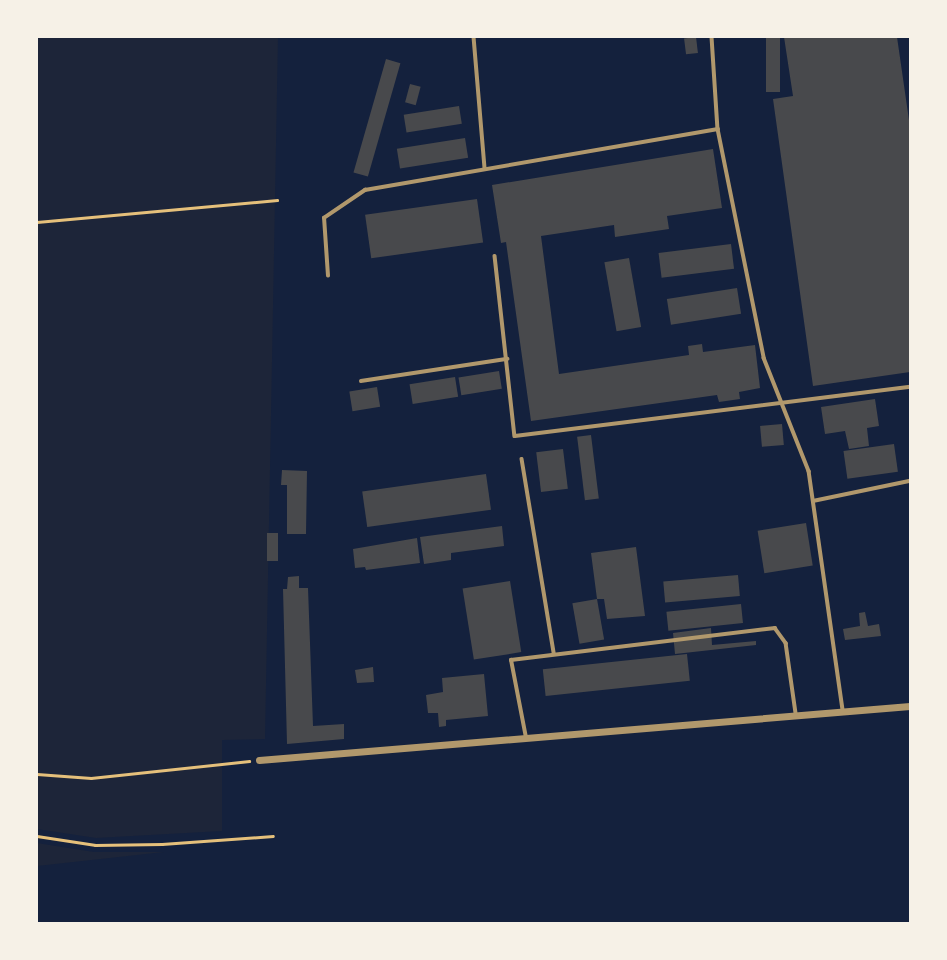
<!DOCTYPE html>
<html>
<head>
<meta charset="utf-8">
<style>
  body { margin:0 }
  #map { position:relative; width:947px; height:960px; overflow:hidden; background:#14213d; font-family:"Source Sans 3",sans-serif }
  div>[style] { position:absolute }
  .green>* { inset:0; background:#1d2539 }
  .building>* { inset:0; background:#48494c; transform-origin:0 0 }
  .path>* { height:2.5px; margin:-1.25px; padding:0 1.25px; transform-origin:1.25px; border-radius:1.25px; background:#e5c07b }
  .service>* { height:3.5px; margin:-1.75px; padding:0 1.75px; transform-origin:1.75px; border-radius:1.75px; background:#b1986c }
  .minor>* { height:7px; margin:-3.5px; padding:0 3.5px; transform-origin:3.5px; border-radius:3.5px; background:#b1986c }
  span { translate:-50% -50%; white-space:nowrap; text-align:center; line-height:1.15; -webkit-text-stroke:6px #f6f1e7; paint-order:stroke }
  .frame { position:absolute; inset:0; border:38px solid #f6f1e7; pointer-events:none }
</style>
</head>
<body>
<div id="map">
  <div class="green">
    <i style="clip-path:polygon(37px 37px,278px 37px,265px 739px,222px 740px,222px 831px,96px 838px,37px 829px)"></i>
    <i style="clip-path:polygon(37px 843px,94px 852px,164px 852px,37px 866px)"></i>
  </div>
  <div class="building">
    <i style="left:696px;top:37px;width:16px;height:12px;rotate:83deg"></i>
    <i style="left:766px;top:37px;width:14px;height:55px"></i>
    <i style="clip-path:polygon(784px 37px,897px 37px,910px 127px,910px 372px,813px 386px,773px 99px,793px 96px)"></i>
    <i style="left:386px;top:59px;width:15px;height:118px;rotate:16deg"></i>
    <i style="left:410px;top:84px;width:11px;height:19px;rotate:15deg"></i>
    <i style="left:459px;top:106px;width:18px;height:56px;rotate:81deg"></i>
    <i style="left:465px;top:138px;width:20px;height:69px;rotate:81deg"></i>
    <i style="clip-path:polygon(713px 149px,722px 208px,667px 216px,669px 229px,615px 237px,614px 225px,541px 236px,559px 374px,689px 355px,688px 346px,702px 344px,703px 352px,755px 345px,760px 388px,739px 392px,740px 399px,719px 402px,717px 395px,531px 421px,506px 242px,501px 243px,492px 185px)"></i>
    <i style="left:477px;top:199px;width:44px;height:113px;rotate:82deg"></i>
    <i style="left:731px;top:244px;width:25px;height:73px;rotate:83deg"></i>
    <i style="left:629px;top:258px;width:70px;height:25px;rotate:80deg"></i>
    <i style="left:737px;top:288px;width:26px;height:71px;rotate:81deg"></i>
    <i style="left:499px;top:371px;width:18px;height:41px;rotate:81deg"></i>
    <i style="left:455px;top:377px;width:20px;height:46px;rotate:81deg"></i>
    <i style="left:377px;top:387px;width:20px;height:28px;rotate:81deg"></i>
    <i style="clip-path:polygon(875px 399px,879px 426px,867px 428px,869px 446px,849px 449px,845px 431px,825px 434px,821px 407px)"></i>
    <i style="left:782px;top:424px;width:21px;height:22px;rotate:85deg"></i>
    <i style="left:591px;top:435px;width:64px;height:14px;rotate:83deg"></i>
    <i style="left:894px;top:444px;width:28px;height:51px;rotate:82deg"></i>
    <i style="left:563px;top:449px;width:40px;height:27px;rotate:83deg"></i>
    <i style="clip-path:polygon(282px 470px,307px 471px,306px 534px,287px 534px,287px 485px,281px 485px)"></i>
    <i style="left:486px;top:474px;width:36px;height:125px;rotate:82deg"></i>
    <i style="left:806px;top:523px;width:43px;height:49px;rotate:81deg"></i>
    <i style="clip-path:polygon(502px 526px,504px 546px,451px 553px,451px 560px,424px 564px,420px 537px)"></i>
    <i style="left:267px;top:533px;width:11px;height:28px"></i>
    <i style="clip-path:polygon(417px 538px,420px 563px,366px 570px,365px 567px,355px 568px,353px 549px)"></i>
    <i style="clip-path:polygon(636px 547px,645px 616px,607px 619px,604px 599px,597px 599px,591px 553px)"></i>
    <i style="left:738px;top:575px;width:21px;height:75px;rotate:85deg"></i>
    <i style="clip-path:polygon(299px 576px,299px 588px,308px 588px,313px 726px,344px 724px,344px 739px,287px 744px,283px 589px,287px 589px,288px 577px)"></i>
    <i style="left:510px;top:581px;width:72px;height:48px;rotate:81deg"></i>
    <i style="left:597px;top:599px;width:41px;height:25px;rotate:80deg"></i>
    <i style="left:741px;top:604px;width:19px;height:75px;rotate:84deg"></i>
    <i style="clip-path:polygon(865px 612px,868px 626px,879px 624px,881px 636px,845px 640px,843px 629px,860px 626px,859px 613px)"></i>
    <i style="clip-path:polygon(711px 628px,712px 645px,756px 641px,756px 645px,675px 654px,673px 633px)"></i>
    <i style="left:687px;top:654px;width:27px;height:145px;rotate:84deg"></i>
    <i style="clip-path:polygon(373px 667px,374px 682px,357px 683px,355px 670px)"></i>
    <i style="clip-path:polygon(484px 674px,488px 716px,446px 720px,446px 726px,439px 727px,438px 713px,428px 713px,426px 695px,443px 692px,442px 678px)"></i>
  </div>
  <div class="path">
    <i style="left:37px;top:222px;width:241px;rotate:-5.2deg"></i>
    <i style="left:37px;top:774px;width:54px;rotate:4.2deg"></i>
    <i style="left:91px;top:778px;width:159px;rotate:-6.1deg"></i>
    <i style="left:37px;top:836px;width:59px;rotate:8.8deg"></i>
    <i style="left:95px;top:845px;width:67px;rotate:-0.9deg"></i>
    <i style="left:162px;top:844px;width:111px;rotate:-4.1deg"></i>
  </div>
  <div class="service">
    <i style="left:474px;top:37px;width:132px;rotate:85.2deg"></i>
    <i style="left:712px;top:37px;width:92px;rotate:86.3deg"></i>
    <i style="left:718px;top:129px;width:234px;rotate:78.6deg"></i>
    <i style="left:764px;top:358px;width:122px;rotate:68.3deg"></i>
    <i style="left:809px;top:471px;width:241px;rotate:81.9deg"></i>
    <i style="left:495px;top:256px;width:181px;rotate:83.7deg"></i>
    <i style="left:515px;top:436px;width:398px;rotate:-7.1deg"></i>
    <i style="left:328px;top:276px;width:58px;rotate:-93.9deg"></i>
    <i style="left:324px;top:218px;width:50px;rotate:-34.3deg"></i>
    <i style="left:365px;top:190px;width:358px;rotate:-9.8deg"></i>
    <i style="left:361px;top:381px;width:148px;rotate:-8.6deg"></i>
    <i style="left:522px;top:459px;width:197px;rotate:80.6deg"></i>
    <i style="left:813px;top:501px;width:99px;rotate:-11.7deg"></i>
    <i style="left:526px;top:738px;width:79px;rotate:-100.9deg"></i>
    <i style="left:511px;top:660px;width:266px;rotate:-6.9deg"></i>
    <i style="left:775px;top:628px;width:19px;rotate:54deg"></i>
    <i style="left:786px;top:643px;width:71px;rotate:81.9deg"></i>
  </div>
  <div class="minor">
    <i style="left:259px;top:760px;width:653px;rotate:-4.74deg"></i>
  </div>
  <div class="frame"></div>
</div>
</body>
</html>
